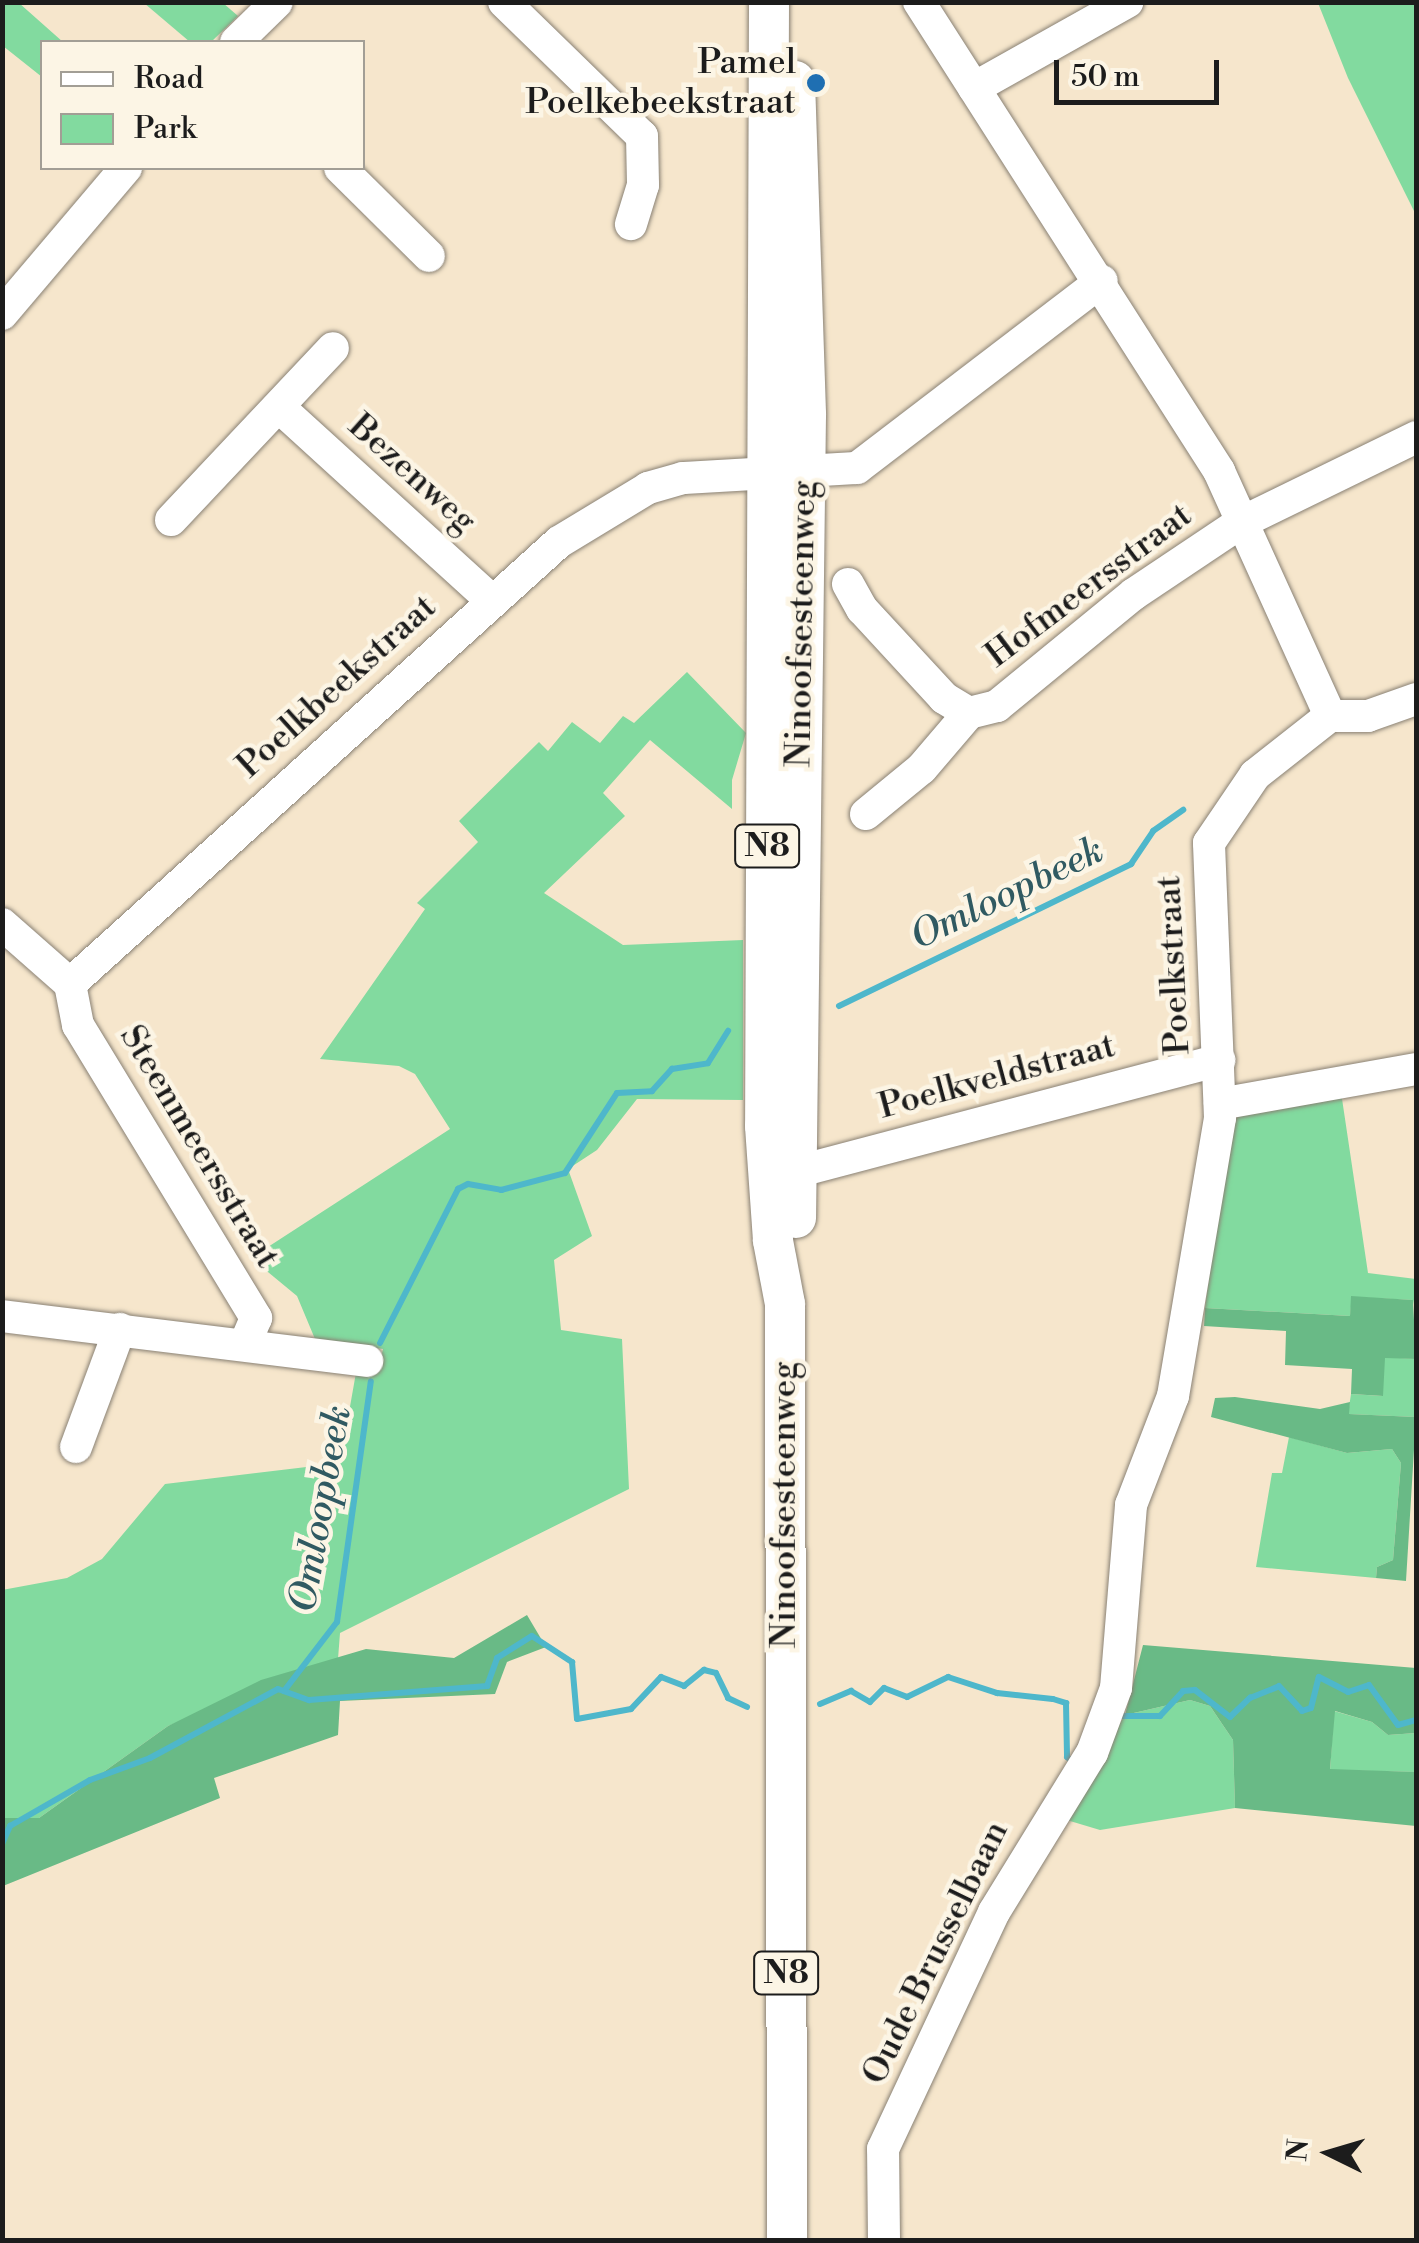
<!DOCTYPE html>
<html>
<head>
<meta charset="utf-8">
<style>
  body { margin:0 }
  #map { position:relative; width:1419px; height:2243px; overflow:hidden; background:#f6e6cc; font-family:"Libre Bodoni",serif }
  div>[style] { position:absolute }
  .green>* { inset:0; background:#82da9f }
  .forest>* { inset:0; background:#69ba86 }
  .stream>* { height:6px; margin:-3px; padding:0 3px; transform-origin:3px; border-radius:3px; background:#4eb7cb }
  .roads { filter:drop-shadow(0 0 2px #898174) drop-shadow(0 0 2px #898174) }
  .minor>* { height:32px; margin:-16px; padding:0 16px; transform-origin:16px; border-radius:16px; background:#fff }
  .major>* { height:40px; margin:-20px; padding:0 20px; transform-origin:20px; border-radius:20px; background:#fff }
  .dots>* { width:28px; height:28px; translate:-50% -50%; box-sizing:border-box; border:5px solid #fcf5e5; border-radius:50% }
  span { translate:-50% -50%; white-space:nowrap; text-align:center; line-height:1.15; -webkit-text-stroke:9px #fcf5e5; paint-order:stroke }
  .shield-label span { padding:2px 8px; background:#fcf5e5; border:2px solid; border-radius:8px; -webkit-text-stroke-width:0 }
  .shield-label { font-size:32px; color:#1c1c1c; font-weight:700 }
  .poi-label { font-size:35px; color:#1c1c1c }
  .right { translate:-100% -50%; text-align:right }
  .street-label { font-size:35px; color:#1c1c1c }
  .water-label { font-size:38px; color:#305a62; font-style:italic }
  .frame { position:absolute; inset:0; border:5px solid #1c1c1c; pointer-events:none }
  .legend { position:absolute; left:40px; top:40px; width:325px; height:130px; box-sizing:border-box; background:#fcf5e5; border:2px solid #a29e95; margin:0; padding:12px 18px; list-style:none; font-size:30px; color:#1c1c1c }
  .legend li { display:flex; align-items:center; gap:20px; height:50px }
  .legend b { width:50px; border:2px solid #a29e95 }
  .north { position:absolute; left:1279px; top:2103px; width:100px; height:100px; -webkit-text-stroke:8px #fcf5e5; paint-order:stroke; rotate:275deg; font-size:28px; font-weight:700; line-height:40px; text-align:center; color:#1c1c1c }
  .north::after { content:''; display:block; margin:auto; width:35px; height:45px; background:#1c1c1c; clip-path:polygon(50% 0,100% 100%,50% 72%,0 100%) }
  .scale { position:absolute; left:1054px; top:60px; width:165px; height:45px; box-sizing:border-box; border:5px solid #1c1c1c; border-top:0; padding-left:12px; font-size:30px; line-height:35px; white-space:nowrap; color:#1c1c1c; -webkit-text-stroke:8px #fcf5e5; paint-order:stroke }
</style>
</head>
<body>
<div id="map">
  <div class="green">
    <i style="clip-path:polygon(2px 3px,19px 3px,63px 42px,42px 42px,42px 77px,3px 46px)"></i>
    <i style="clip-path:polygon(144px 3px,223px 3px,238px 16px,211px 42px,190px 42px)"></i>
    <i style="clip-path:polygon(1318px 3px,1416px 3px,1416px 215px,1348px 78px)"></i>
    <i style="clip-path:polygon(687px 672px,746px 733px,732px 780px,732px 809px,650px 740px,603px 793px,625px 816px,544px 893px,623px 945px,743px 940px,743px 1100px,637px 1099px,597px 1150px,568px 1169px,592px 1236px,554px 1260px,561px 1330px,622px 1339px,629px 1489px,340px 1633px,338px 1659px,168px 1726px,39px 1818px,3px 1818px,2px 1590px,67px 1578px,102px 1559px,165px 1484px,340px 1463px,357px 1367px,378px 1370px,383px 1349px,315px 1339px,297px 1296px,251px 1258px,450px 1129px,415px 1074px,399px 1066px,320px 1059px,425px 909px,417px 903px,478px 842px,459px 821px,539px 742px,548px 751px,572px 722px,600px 743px,623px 716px,634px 723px)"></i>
    <i style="clip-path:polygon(1341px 1092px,1368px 1273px,1416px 1279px,1416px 1315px,1413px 1300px,1352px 1297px,1350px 1316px,1205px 1308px,1229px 1129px,1239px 1115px)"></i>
    <i style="clip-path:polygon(1384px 1357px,1416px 1359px,1416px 1417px,1348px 1414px,1351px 1394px,1382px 1396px)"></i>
    <i style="clip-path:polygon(1289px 1437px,1347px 1453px,1392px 1449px,1401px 1463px,1393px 1560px,1377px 1567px,1376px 1578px,1256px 1567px,1272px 1473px,1282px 1473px)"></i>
    <i style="clip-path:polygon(1190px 1700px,1210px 1706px,1233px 1740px,1235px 1808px,1100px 1830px,1060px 1818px,1125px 1715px)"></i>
    <i style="clip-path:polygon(1334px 1711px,1372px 1722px,1388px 1735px,1416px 1733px,1416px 1772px,1330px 1770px)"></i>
  </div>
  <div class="forest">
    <i style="clip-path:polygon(1351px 1296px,1413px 1300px,1416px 1359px,1385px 1358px,1383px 1396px,1351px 1394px,1352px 1369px,1285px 1365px,1286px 1331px,1204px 1326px,1205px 1308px,1350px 1316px)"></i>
    <i style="clip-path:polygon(1235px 1397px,1320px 1409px,1350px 1402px,1349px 1414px,1416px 1417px,1406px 1581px,1376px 1578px,1377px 1567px,1393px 1560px,1401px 1463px,1392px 1449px,1347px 1453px,1211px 1417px,1215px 1398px)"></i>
    <i style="clip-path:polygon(527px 1615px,546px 1647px,507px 1662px,495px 1694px,340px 1701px,338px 1735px,214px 1778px,220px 1798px,3px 1886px,3px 1818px,39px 1818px,168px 1726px,261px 1680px,366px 1649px,454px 1658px)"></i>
    <i style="clip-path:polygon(1143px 1645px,1416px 1668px,1416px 1733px,1388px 1735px,1372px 1722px,1335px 1711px,1330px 1769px,1416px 1772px,1416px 1826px,1235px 1808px,1233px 1740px,1210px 1706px,1190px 1700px,1125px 1715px)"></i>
  </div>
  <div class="stream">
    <i style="left:839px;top:1006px;width:325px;rotate:-25.9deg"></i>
    <i style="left:1131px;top:864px;width:40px;rotate:-56deg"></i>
    <i style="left:1153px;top:831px;width:37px;rotate:-35deg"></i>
    <i style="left:380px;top:1343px;width:173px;rotate:-63.1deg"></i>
    <i style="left:458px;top:1189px;width:11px;rotate:-27deg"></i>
    <i style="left:468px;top:1184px;width:34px;rotate:10deg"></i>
    <i style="left:501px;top:1190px;width:66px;rotate:-14.9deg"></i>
    <i style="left:565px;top:1173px;width:95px;rotate:-57deg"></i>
    <i style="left:617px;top:1093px;width:35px;rotate:-3deg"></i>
    <i style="left:652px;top:1091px;width:30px;rotate:-48deg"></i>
    <i style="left:672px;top:1069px;width:36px;rotate:-9deg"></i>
    <i style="left:708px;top:1063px;width:38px;rotate:-58deg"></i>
    <i style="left:284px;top:1691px;width:87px;rotate:-52.5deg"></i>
    <i style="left:337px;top:1622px;width:243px;rotate:-82deg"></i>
    <i style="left:820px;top:1704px;width:34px;rotate:-23deg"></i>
    <i style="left:851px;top:1691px;width:22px;rotate:30deg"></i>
    <i style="left:870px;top:1702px;width:20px;rotate:-45deg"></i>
    <i style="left:884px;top:1688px;width:25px;rotate:21deg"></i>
    <i style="left:907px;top:1697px;width:46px;rotate:-26deg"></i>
    <i style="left:948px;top:1677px;width:52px;rotate:18.1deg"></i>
    <i style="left:997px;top:1693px;width:56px;rotate:6.1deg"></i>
    <i style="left:1053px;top:1699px;width:14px;rotate:17deg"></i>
    <i style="left:1066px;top:1703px;width:54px;rotate:88.9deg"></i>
    <i style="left:1067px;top:1757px;width:8px;rotate:40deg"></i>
    <i style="left:1122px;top:1716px;width:38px"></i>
    <i style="left:1160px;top:1716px;width:34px;rotate:-47deg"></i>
    <i style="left:1183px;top:1691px;width:12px;rotate:-5deg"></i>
    <i style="left:1195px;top:1690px;width:44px;rotate:37.6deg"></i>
    <i style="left:1230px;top:1717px;width:28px;rotate:-44deg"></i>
    <i style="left:1250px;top:1698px;width:31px;rotate:-22deg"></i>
    <i style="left:1279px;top:1686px;width:34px;rotate:47deg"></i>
    <i style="left:1302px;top:1711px;width:9px;rotate:-18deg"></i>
    <i style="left:1311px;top:1708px;width:32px;rotate:-76deg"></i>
    <i style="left:1319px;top:1677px;width:33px;rotate:27deg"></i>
    <i style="left:1348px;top:1692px;width:22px;rotate:-18deg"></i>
    <i style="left:1369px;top:1685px;width:49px;rotate:54.1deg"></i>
    <i style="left:1398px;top:1725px;width:19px;rotate:-16deg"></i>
    <i style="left:2px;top:1844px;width:20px;rotate:-66deg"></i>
    <i style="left:10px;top:1826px;width:92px;rotate:-29.9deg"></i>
    <i style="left:90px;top:1780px;width:64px;rotate:-20.1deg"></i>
    <i style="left:150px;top:1758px;width:145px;rotate:-28.3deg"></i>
    <i style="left:278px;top:1689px;width:33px;rotate:20deg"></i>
    <i style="left:309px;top:1700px;width:179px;rotate:-4.5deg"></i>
    <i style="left:487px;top:1686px;width:30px;rotate:-70deg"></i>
    <i style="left:497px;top:1658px;width:41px;rotate:-32.2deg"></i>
    <i style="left:532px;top:1636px;width:48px;rotate:33deg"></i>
    <i style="left:572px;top:1662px;width:57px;rotate:85deg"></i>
    <i style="left:577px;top:1719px;width:55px;rotate:-10.5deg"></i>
    <i style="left:631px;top:1709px;width:44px;rotate:-46.8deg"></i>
    <i style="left:661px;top:1677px;width:25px;rotate:21deg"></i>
    <i style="left:684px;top:1686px;width:26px;rotate:-39deg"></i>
    <i style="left:704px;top:1670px;width:12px;rotate:14deg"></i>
    <i style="left:716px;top:1673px;width:28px;rotate:64deg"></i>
    <i style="left:728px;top:1698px;width:21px;rotate:25deg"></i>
  </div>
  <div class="roads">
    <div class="minor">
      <i style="left:504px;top:2px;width:192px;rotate:44.2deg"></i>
      <i style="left:642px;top:136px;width:49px;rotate:88.8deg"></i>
      <i style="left:643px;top:185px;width:41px;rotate:107.1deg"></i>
      <i style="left:919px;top:2px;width:557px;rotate:57.39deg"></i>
      <i style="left:1219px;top:471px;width:269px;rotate:65.6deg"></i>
      <i style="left:236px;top:42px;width:57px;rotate:-44.3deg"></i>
      <i style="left:974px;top:88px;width:176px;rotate:-29.3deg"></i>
      <i style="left:340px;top:168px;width:125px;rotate:44.7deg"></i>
      <i style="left:2px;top:314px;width:192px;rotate:-49.7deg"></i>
      <i style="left:279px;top:407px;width:288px;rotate:42.3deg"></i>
      <i style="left:171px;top:520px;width:236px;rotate:-46.7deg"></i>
      <i style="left:848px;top:584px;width:29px;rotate:61deg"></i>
      <i style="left:862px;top:609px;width:121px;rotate:47.3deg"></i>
      <i style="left:944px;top:698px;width:29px;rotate:31deg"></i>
      <i style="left:969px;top:713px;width:29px;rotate:-14deg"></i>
      <i style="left:997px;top:706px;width:177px;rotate:-39.3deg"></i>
      <i style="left:1134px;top:594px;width:128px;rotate:-33.8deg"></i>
      <i style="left:1240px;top:523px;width:196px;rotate:-26deg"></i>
      <i style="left:1330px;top:716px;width:38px"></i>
      <i style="left:1368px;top:716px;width:51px;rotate:-19.5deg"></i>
      <i style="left:866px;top:814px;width:72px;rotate:-39.4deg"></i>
      <i style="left:922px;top:768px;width:72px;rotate:-49.5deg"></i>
      <i style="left:2px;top:924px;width:91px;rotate:41.4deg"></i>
      <i style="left:70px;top:984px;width:659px;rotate:-42.11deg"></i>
      <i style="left:559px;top:542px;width:104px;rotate:-31.2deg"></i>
      <i style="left:648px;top:488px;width:36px;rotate:-16deg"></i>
      <i style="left:683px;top:478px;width:174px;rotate:-3.3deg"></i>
      <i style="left:857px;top:468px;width:308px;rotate:-37.4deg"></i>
      <i style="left:70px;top:984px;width:42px;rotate:79deg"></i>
      <i style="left:78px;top:1025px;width:343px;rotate:58.7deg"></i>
      <i style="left:256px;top:1318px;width:28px;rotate:113deg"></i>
      <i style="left:1220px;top:1104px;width:199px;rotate:-10.1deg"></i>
      <i style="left:796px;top:1172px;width:438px;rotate:-14.8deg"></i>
      <i style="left:2px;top:1316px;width:368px;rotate:7deg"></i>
      <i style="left:76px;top:1447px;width:126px;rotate:-69.6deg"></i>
      <i style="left:884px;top:2240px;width:91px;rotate:-90.6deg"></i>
      <i style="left:883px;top:2149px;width:262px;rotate:-64.9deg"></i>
      <i style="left:994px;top:1912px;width:187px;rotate:-58.4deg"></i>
      <i style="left:1092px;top:1753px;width:69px;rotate:-69.7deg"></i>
      <i style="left:1116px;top:1688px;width:184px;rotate:-85.3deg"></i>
      <i style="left:1131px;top:1505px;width:117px;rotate:-68.9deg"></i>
      <i style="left:1173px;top:1396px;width:282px;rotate:-80.4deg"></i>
      <i style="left:1220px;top:1118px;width:275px;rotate:-92.3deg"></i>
      <i style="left:1209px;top:843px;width:82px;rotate:-55.9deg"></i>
      <i style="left:1255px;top:775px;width:95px;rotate:-38.2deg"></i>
    </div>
    <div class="major">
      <i style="left:769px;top:2px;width:1124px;rotate:90.2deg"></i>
      <i style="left:765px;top:1126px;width:115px;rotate:86deg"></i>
      <i style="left:773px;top:1241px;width:64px;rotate:79.2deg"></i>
      <i style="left:785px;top:1304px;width:936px;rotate:89.88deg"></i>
      <i style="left:795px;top:81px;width:334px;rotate:88.1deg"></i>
      <i style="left:806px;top:415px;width:803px;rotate:90.71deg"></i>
    </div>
  </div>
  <div class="dots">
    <i style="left:816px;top:83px;background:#1f6fb2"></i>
  </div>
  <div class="shield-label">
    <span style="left:767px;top:846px">N8</span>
    <span style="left:786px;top:1973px">N8</span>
  </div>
  <div class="poi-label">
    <span class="right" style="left:796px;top:83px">Pamel<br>Poelkebeekstraat</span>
  </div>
  <div class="street-label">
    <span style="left:412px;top:474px;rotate:42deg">Bezenweg</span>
    <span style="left:1089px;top:586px;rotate:-37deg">Hofmeersstraat</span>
    <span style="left:802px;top:624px;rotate:-89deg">Ninoofsesteenweg</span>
    <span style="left:337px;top:687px;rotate:-42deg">Poelkbeekstraat</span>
    <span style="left:1174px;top:965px;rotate:-93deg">Poelkstraat</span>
    <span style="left:997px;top:1077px;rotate:-15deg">Poelkveldstraat</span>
    <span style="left:199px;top:1147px;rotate:59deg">Steenmeersstraat</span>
    <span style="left:785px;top:1505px;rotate:-90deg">Ninoofsesteenweg</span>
    <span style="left:936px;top:1953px;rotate:-64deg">Oude Brusselbaan</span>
  </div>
  <div class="water-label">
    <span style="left:1007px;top:894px;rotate:-26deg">Omloopbeek</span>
    <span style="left:321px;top:1509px;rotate:-80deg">Omloopbeek</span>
  </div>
  <div class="frame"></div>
  <ul class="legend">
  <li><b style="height:12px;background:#fff"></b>Road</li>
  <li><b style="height:28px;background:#82da9f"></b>Park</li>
  </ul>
  <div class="north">N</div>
  <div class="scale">50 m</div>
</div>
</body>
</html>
